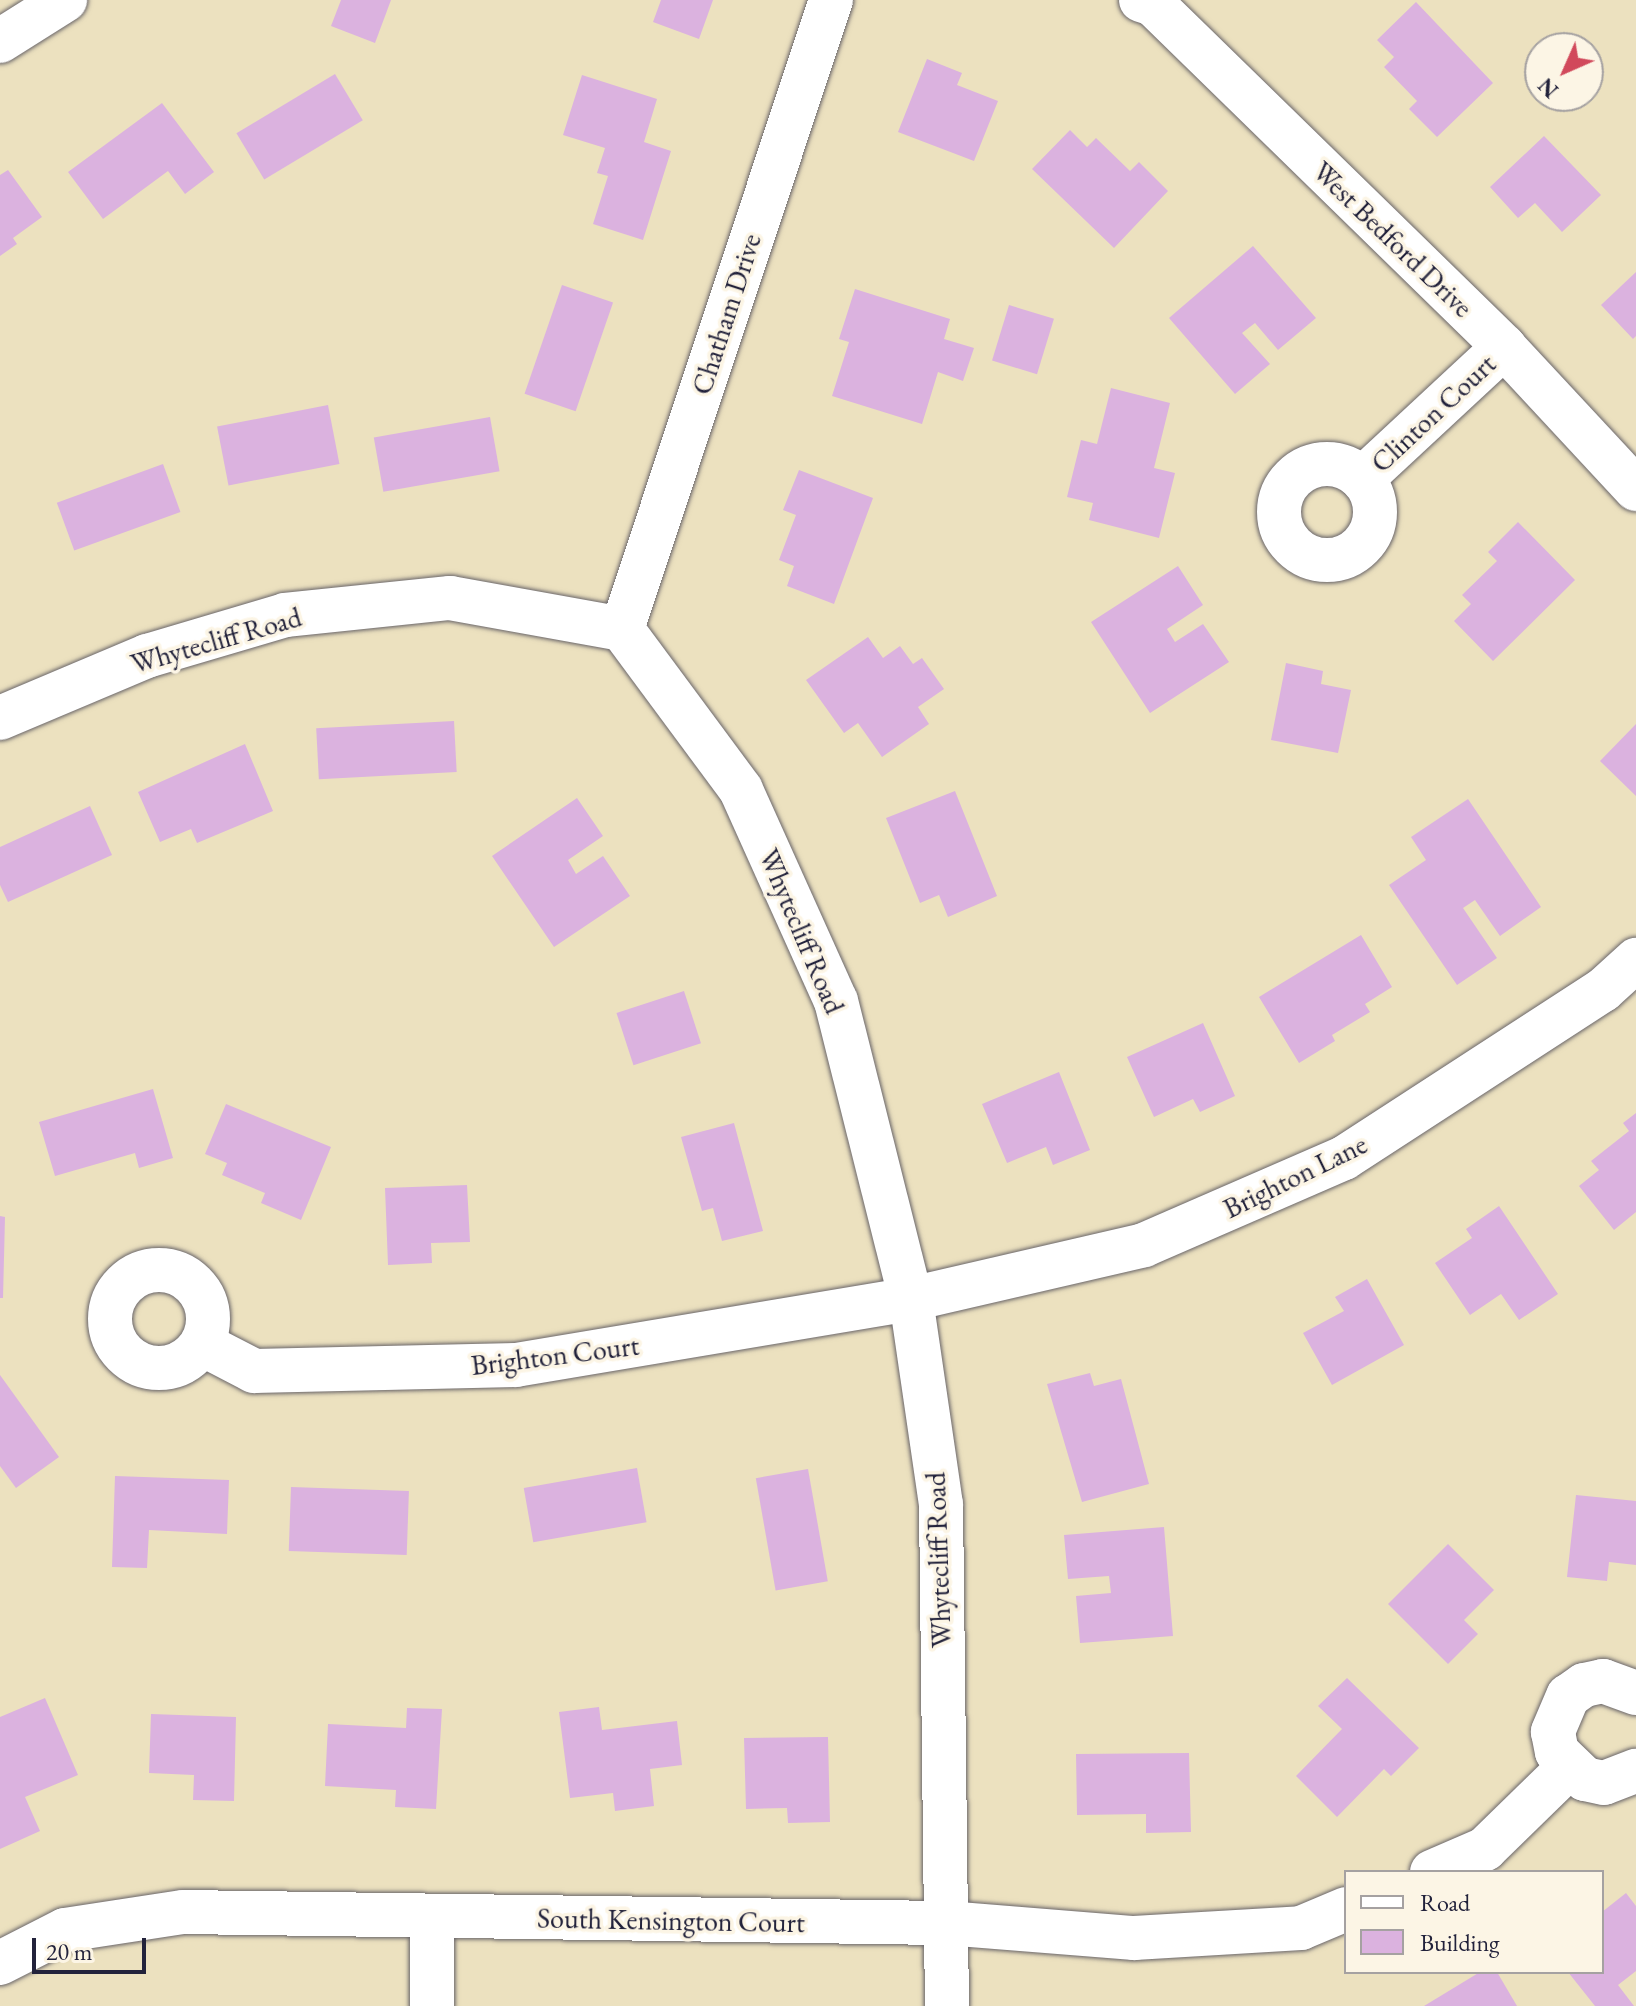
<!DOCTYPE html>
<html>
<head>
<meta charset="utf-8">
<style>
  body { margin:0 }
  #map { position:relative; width:1636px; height:2006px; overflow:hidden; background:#ece1bf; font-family:"EB Garamond",serif }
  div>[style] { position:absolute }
  .building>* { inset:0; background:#dbb2df; transform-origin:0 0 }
  .roads { filter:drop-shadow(0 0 2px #696569) drop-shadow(0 0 2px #696569) }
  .street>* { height:44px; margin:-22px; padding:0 22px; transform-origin:22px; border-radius:22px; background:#fff }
  .street>.ring { margin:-22px; padding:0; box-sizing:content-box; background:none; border:44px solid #fff; border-radius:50% }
  span { translate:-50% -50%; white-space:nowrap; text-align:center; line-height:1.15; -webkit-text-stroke:7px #fcf5e5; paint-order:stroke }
  .street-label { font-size:28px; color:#22223b }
  .legend { position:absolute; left:1344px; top:1870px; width:260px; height:104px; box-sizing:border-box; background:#fcf5e5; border:2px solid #a5a1a1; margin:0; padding:10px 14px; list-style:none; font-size:24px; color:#22223b }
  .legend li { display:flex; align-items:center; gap:16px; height:40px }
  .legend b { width:40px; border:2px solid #a5a1a1 }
  .north { position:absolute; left:1524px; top:32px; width:80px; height:80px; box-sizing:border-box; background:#fcf5e5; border:2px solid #a5a1a1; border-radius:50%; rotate:225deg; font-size:22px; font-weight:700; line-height:32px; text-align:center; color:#22223b }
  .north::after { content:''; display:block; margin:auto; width:28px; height:36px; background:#d1495b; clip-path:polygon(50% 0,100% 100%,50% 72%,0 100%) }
  .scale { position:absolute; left:32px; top:1938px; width:114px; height:36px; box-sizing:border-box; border:4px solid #22223b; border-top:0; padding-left:10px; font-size:24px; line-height:28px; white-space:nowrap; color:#22223b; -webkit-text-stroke:6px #fcf5e5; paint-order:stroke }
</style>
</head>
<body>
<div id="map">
  <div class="building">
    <i style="clip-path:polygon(341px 0,391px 0,375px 43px,331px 26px)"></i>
    <i style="clip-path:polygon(661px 0,713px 0,699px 39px,653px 22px)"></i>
    <i style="clip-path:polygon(1416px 2px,1493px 83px,1437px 137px,1409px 109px,1417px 101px,1384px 67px,1394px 57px,1377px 40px)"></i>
    <i style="clip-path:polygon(927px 59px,962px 73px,957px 85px,998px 101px,974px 161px,898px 132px)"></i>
    <i style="left:335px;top:74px;width:54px;height:115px;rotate:59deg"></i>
    <i style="clip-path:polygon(582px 75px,657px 99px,644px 142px,671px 151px,643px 240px,593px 224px,608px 176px,597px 173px,605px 148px,563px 135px)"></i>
    <i style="clip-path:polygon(162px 103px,214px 172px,185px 194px,168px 171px,103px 219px,68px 172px)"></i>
    <i style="clip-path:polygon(1070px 130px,1087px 147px,1096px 138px,1130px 171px,1139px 162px,1168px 191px,1114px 248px,1032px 169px)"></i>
    <i style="clip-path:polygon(1544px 136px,1601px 195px,1562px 232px,1535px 203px,1518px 218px,1490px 187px)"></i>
    <i style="clip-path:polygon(8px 170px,42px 217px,13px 238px,17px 244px,0 256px,0 175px)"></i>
    <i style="clip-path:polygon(1253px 246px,1316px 318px,1278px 350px,1255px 323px,1242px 333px,1270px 364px,1235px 394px,1169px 318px)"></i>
    <i style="clip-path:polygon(1636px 272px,1636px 336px,1633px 339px,1601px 305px)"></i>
    <i style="left:562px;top:285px;width:54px;height:115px;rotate:19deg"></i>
    <i style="clip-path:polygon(855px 289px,950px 319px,944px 339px,974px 348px,963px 381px,938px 372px,922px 424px,832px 396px,849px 342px,839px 339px)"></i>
    <i style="left:1009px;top:305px;width:47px;height:58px;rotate:17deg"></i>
    <i style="clip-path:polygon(1111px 388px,1170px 403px,1154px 468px,1175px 473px,1159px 538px,1089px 520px,1093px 503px,1067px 497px,1081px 440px,1097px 444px)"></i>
    <i style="left:328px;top:405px;width:60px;height:113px;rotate:79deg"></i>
    <i style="left:490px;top:417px;width:55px;height:118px;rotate:80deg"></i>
    <i style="left:163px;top:464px;width:51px;height:113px;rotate:70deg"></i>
    <i style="clip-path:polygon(799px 470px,873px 498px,834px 604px,787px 586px,794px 566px,779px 560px,796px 515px,783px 510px)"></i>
    <i style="clip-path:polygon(1518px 522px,1575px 580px,1493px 661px,1454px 621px,1471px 604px,1462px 595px,1497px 561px,1488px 552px)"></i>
    <i style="clip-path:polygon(1178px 566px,1203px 605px,1167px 629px,1175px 642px,1203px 624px,1229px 662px,1150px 713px,1091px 622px)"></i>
    <i style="clip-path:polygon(868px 637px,883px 658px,900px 646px,913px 664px,922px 658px,944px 689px,918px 707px,929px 724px,882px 757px,858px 723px,844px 733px,806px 680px)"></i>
    <i style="clip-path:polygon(1286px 663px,1323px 671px,1321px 684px,1351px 690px,1338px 753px,1271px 740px)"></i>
    <i style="left:454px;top:721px;width:51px;height:138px;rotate:87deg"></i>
    <i style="clip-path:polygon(1636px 724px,1636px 796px,1600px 761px)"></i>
    <i style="clip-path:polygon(245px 744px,273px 811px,197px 843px,191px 829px,160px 842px,138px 792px)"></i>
    <i style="clip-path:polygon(955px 791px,997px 896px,948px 917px,939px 895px,920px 903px,886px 818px)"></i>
    <i style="clip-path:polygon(577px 798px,603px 836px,568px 860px,576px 874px,603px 856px,630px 896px,554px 947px,492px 856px)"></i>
    <i style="clip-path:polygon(1468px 799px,1541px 907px,1500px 936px,1475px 900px,1463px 908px,1497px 958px,1457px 985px,1389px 885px,1426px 860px,1411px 837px)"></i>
    <i style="clip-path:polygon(90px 806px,112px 855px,8px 902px,0 885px,0 847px)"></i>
    <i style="clip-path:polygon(1361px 935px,1392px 987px,1365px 1004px,1370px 1012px,1332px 1035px,1335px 1041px,1299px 1063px,1259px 997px)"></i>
    <i style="left:684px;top:991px;width:55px;height:71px;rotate:72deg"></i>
    <i style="clip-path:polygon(1203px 1023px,1235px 1096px,1200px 1112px,1193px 1099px,1154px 1117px,1127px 1057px)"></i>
    <i style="clip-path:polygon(1059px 1072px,1090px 1150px,1053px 1165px,1046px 1147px,1007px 1163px,982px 1104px)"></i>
    <i style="clip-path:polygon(153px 1089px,173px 1158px,139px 1168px,135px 1153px,55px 1176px,39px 1122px)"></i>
    <i style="clip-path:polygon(226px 1104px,331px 1147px,301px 1220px,261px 1203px,265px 1193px,222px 1175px,227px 1163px,205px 1154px)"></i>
    <i style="clip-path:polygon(1636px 1113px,1636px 1212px,1614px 1230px,1579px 1186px,1599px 1170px,1591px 1161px,1629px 1131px,1623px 1123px)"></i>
    <i style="clip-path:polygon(734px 1123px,763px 1231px,722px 1241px,713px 1208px,702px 1211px,681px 1137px)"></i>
    <i style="clip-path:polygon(467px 1185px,470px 1242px,431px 1243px,432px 1263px,388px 1265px,385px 1188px)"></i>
    <i style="clip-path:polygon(1499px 1206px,1558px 1294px,1519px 1320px,1501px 1294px,1470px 1315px,1435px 1263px,1472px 1238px,1466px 1229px)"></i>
    <i style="clip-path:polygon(0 1216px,5px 1217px,3px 1298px,0 1298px)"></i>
    <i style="clip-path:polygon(1367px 1279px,1404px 1345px,1332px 1385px,1303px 1333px,1344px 1311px,1335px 1297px)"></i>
    <i style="clip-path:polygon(1090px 1373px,1094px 1386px,1121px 1379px,1149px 1484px,1082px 1502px,1047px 1384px)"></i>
    <i style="clip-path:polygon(0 1375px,59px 1457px,16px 1488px,0 1466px)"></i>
    <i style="left:637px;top:1468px;width:55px;height:115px;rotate:80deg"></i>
    <i style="left:808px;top:1469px;width:114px;height:53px;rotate:80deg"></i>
    <i style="clip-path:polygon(115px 1476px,229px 1480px,227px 1534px,149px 1530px,147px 1568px,112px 1567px)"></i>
    <i style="left:291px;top:1487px;width:118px;height:64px;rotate:2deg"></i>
    <i style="clip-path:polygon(1576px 1495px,1636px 1501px,1636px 1565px,1609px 1562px,1607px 1581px,1567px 1577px)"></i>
    <i style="clip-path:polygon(1164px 1527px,1173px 1636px,1080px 1643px,1076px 1596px,1111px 1593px,1109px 1576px,1068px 1579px,1064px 1535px)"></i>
    <i style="clip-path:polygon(1448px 1544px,1494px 1590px,1464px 1620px,1478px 1634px,1448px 1664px,1388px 1604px)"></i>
    <i style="clip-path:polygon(1347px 1678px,1419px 1748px,1391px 1776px,1384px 1769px,1337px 1817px,1296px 1776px,1342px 1729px,1318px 1706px)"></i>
    <i style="clip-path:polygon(45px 1698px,78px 1775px,25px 1797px,40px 1831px,0 1849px,0 1717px)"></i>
    <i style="clip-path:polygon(599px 1707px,602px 1730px,677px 1721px,682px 1765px,650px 1769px,654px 1806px,615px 1811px,613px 1793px,570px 1798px,559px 1712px)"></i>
    <i style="clip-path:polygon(407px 1708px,442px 1709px,436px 1809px,395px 1807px,396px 1790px,325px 1786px,328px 1724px,406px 1728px)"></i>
    <i style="clip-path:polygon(151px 1714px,236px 1717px,234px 1801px,193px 1800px,194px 1775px,149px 1773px)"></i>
    <i style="clip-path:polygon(828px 1737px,830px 1822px,788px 1823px,787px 1808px,746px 1809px,744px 1738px)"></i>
    <i style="clip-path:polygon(1189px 1753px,1191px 1832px,1146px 1833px,1146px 1814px,1077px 1815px,1076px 1754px)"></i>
    <i style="clip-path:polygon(1626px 1893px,1636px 1906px,1636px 1971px,1618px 1985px,1634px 2006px,1595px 2006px,1568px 1972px,1602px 1972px,1602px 1912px)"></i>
    <i style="clip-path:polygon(1480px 1972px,1497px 1972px,1517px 2006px,1424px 2006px)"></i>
  </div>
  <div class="roads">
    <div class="street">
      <i style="left:1141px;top:0;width:13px;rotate:18deg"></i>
      <i style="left:1153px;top:4px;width:491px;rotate:44.3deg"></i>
      <i style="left:1504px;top:347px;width:194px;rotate:47.1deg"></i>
      <i style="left:0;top:41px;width:77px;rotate:-32.2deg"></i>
      <i class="ring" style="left:1279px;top:464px;width:52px;height:52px"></i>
      <i style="left:1362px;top:479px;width:194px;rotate:-42.9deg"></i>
      <i style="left:622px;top:629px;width:663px;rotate:-71.62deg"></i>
      <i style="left:0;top:718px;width:160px;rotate:-22.9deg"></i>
      <i style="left:147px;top:656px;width:144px;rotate:-16.5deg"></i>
      <i style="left:285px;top:615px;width:166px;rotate:-5.9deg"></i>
      <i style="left:450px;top:598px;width:175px;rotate:10.2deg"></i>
      <i style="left:622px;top:629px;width:200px;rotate:53.5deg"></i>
      <i style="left:741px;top:790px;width:231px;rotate:65.8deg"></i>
      <i style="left:836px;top:1001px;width:307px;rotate:75.9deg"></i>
      <i style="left:911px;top:1299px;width:207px;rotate:81.7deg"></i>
      <i style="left:941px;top:1504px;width:502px;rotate:89.32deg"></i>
      <i class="ring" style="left:110px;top:1270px;width:54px;height:54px"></i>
      <i style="left:202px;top:1344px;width:59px;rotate:27.4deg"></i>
      <i style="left:254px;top:1371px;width:262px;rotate:-1.3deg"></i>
      <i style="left:516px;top:1365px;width:400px;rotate:-9.5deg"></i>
      <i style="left:911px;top:1299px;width:239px;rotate:-13deg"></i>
      <i style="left:1144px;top:1245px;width:218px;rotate:-23.5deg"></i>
      <i style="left:1344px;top:1158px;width:309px;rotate:-33deg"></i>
      <i style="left:1603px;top:990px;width:45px;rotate:-42.3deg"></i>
      <i style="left:1636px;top:1693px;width:35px;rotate:-160deg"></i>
      <i style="left:1603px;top:1681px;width:19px;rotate:168deg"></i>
      <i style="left:1584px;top:1685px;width:19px;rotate:145deg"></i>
      <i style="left:1568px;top:1696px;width:39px;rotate:113deg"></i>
      <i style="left:1553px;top:1732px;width:20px;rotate:79deg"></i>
      <i style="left:1557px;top:1752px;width:39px;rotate:44deg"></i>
      <i style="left:1585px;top:1779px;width:19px;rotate:12deg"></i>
      <i style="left:1604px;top:1783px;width:34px;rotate:-21deg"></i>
      <i style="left:1432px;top:1872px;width:58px;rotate:-23.5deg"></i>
      <i style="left:1485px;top:1849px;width:116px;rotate:-44.3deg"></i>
      <i style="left:432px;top:1917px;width:89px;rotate:90deg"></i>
      <i style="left:0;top:1963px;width:73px;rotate:-26.9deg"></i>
      <i style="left:65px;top:1930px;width:119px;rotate:-8.7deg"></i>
      <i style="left:183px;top:1912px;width:763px;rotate:0.83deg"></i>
      <i style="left:946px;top:1923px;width:189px;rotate:4.6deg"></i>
      <i style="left:1134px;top:1938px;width:167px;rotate:-3.4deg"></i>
      <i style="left:1301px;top:1928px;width:49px;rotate:-22.9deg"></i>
    </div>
  </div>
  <div class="street-label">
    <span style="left:1393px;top:239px;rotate:44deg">West Bedford Drive</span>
    <span style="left:726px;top:314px;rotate:-72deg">Chatham Drive</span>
    <span style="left:1433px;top:413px;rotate:-43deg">Clinton Court</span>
    <span style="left:216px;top:640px;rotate:-16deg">Whytecliff Road</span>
    <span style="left:802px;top:931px;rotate:67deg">Whytecliff Road</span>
    <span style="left:1295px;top:1176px;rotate:-26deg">Brighton Lane</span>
    <span style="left:555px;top:1355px;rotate:-7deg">Brighton Court</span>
    <span style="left:938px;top:1560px;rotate:-92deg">Whytecliff Road</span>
    <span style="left:671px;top:1920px;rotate:1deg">South Kensington Court</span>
  </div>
  <ul class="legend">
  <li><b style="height:10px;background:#fff"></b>Road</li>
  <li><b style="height:22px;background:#dbb2df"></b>Building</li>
  </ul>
  <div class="north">N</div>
  <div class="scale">20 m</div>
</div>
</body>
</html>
